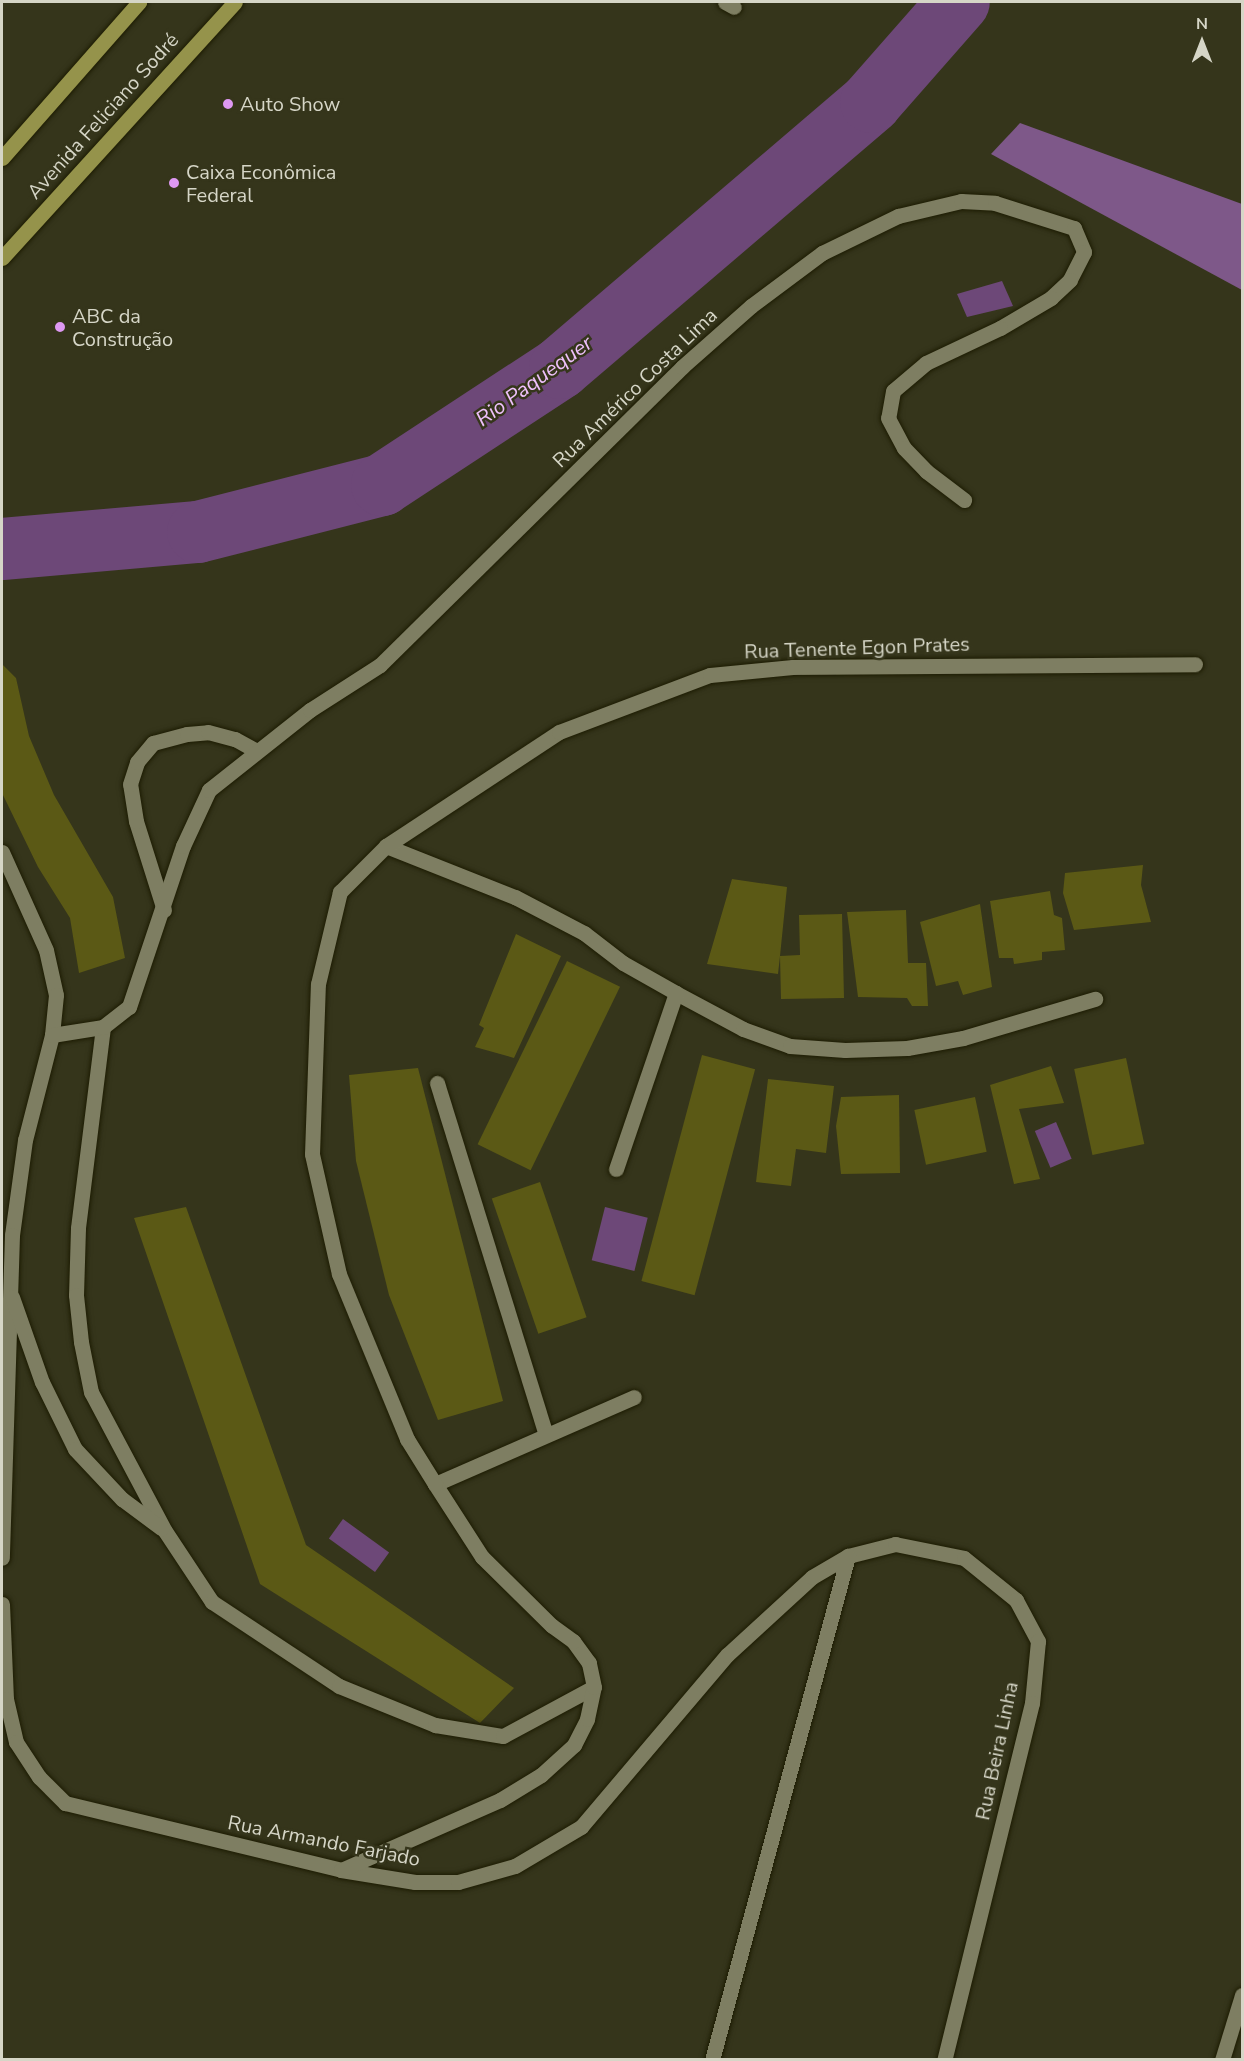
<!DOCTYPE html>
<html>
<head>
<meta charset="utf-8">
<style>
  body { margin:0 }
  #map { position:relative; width:1244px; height:2061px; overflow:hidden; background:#35351b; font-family:"Nunito Sans",sans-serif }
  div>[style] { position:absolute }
  .forest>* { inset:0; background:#7e5889 }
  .water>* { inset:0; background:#6d4878; transform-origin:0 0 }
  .river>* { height:62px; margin:-31px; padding:0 31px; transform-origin:31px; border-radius:31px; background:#6d4878 }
  .building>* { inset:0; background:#5b5915; transform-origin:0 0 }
  .roads { filter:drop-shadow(0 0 2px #1d1c03) drop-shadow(0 0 2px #1d1c03) }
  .minor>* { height:15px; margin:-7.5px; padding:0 7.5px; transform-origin:7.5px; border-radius:7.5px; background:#7e7e62 }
  .major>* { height:15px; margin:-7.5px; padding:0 7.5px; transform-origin:7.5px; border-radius:7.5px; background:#95934b }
  .dots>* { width:16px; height:16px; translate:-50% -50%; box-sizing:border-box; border:3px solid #35351b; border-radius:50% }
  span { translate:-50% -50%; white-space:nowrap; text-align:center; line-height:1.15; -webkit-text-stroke:5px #35351b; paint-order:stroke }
  .poi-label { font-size:20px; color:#d6d6c7 }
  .left { translate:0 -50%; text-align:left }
  .street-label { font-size:20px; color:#d6d6c7 }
  .water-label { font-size:21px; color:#efc1fc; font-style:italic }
  .frame { position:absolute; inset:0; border:3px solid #d6d6c7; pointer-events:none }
  .north { position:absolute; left:1172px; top:12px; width:60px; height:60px; -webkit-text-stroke:4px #35351b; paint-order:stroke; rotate:0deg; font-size:16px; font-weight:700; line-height:24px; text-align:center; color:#d6d6c7 }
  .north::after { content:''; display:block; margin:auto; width:21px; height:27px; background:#d6d6c7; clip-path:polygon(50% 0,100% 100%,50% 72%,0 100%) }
</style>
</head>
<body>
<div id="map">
  <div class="forest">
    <i style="clip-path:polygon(1020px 123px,1242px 204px,1242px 290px,991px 154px)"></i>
  </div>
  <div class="water">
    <i style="clip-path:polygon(1002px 281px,1013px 306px,967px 317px,957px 294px)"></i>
    <i style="left:1056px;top:1122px;width:40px;height:23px;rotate:67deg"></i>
    <i style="left:605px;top:1207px;width:44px;height:55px;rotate:14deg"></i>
    <i style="left:343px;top:1519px;width:57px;height:24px;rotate:36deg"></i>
  </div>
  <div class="river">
    <i style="left:2px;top:549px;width:197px;rotate:-5deg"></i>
    <i style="left:198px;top:532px;width:190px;rotate:-14.3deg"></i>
    <i style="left:382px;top:485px;width:213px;rotate:-33.3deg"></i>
    <i style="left:560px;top:368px;width:409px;rotate:-40.5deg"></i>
    <i style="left:871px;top:102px;width:133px;rotate:-48.7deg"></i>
  </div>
  <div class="building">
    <i style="clip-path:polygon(2px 664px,16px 678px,29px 736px,54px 795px,113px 897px,125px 958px,79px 973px,70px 918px,38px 867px,2px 793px)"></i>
    <i style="clip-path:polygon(1143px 865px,1141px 885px,1151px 922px,1074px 930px,1063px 893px,1065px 873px)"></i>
    <i style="clip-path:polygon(732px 879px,787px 887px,780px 956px,800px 955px,799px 915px,842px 914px,844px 998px,781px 999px,780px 956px,778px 974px,707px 964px)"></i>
    <i style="clip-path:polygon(1050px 891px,1054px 915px,1062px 918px,1065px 950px,1042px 952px,1042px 960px,1014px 964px,1013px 958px,999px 958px,990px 901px)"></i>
    <i style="clip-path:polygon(980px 904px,992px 987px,963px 995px,958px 981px,936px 986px,920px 922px)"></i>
    <i style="clip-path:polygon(906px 910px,908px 963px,926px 963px,928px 1006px,912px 1006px,907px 998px,858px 997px,847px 912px)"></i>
    <i style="clip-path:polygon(516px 934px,561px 956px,514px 1058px,475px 1047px,484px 1028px,479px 1025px)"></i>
    <i style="left:567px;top:961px;width:59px;height:204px;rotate:26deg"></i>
    <i style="left:702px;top:1055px;width:55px;height:234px;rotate:15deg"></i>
    <i style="left:1126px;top:1058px;width:88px;height:53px;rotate:78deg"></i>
    <i style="clip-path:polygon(1051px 1066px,1064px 1103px,1019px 1109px,1040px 1179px,1014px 1184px,990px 1085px)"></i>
    <i style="clip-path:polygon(418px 1068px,503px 1401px,438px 1420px,389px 1295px,356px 1161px,349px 1075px)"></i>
    <i style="clip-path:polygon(768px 1079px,834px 1086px,826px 1153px,796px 1149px,791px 1186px,756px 1182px)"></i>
    <i style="clip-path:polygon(899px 1095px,900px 1173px,841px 1174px,836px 1126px,841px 1097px)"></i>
    <i style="left:975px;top:1097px;width:56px;height:62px;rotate:78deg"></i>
    <i style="left:540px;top:1182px;width:143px;height:51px;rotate:71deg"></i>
    <i style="clip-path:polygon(186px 1207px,306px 1545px,514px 1688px,480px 1723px,260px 1584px,134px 1218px)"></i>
  </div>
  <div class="roads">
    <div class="minor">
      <i style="left:725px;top:2px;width:10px;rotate:29deg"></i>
      <i style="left:386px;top:846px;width:139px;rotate:21.6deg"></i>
      <i style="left:515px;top:897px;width:78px;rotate:27.6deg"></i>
      <i style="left:584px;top:933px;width:49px;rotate:37.6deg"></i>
      <i style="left:623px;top:963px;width:61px;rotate:29.5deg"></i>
      <i style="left:676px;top:993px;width:76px;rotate:28.2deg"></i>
      <i style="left:743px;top:1029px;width:50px;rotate:19.9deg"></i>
      <i style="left:790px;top:1046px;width:55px;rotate:4.2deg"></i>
      <i style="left:845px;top:1050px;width:62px;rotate:-1.8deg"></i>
      <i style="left:907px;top:1048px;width:57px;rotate:-10.1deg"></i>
      <i style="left:963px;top:1038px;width:138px;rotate:-16.5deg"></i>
      <i style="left:2px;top:852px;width:107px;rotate:65.8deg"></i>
      <i style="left:46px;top:950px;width:46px;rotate:77.5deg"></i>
      <i style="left:56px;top:995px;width:40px;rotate:95.7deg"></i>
      <i style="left:52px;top:1035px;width:108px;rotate:104.4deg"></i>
      <i style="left:25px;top:1140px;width:96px;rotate:97.8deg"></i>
      <i style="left:12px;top:1235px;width:323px;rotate:91.8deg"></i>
      <i style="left:164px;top:910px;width:93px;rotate:-107.5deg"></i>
      <i style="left:136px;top:821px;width:37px;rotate:-99deg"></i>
      <i style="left:130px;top:784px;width:23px;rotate:-72deg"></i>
      <i style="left:137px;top:762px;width:25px;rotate:-50deg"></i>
      <i style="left:153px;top:743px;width:35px;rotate:-15deg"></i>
      <i style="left:187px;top:734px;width:21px;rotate:-5deg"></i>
      <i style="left:208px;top:732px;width:28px;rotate:15deg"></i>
      <i style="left:235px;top:739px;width:25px;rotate:29deg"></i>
      <i style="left:103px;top:1027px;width:203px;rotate:97.1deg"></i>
      <i style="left:78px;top:1228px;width:67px;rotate:91.7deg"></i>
      <i style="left:76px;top:1295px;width:47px;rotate:83.9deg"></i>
      <i style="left:81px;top:1342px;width:51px;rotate:78.7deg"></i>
      <i style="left:91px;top:1392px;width:157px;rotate:62deg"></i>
      <i style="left:165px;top:1531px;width:85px;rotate:56.5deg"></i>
      <i style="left:212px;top:1602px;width:152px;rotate:33.5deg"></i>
      <i style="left:339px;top:1686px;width:104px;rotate:22.1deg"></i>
      <i style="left:435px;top:1725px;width:69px;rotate:9.2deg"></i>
      <i style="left:503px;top:1736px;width:103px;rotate:-28.3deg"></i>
      <i style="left:52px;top:1035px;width:52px;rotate:-8.9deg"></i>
      <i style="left:103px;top:1027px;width:33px;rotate:-38deg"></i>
      <i style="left:129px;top:1007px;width:170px;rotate:-71.5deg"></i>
      <i style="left:183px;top:846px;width:62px;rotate:-65.1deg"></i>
      <i style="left:209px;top:790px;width:129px;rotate:-38.4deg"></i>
      <i style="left:310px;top:710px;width:83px;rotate:-32.7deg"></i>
      <i style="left:380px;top:665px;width:424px;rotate:-44.6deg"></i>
      <i style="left:682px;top:367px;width:92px;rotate:-41.5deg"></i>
      <i style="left:751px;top:306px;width:89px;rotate:-36.7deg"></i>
      <i style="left:822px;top:253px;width:85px;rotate:-26deg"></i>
      <i style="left:898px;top:216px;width:65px;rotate:-13.4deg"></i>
      <i style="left:961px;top:201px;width:34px;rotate:3deg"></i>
      <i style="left:995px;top:203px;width:83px;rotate:17.6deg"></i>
      <i style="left:1074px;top:228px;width:26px;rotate:67deg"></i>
      <i style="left:1084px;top:252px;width:31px;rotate:117deg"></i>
      <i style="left:1070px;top:280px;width:26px;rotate:137deg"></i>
      <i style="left:1051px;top:298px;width:59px;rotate:149.5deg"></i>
      <i style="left:1000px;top:328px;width:82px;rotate:154.7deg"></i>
      <i style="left:926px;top:363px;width:43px;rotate:139.7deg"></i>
      <i style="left:893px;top:391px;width:27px;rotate:100deg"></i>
      <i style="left:888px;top:418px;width:34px;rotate:62deg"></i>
      <i style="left:904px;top:448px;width:32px;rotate:46deg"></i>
      <i style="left:926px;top:471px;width:48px;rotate:37.3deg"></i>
      <i style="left:437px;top:1083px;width:368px;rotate:72.8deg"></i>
      <i style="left:616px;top:1169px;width:186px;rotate:-71.2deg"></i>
      <i style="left:12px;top:1297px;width:90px;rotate:70.6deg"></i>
      <i style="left:42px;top:1382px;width:75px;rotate:63.8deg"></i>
      <i style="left:75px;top:1449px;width:69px;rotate:46.8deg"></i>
      <i style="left:122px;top:1499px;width:49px;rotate:36.6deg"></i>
      <i style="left:435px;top:1484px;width:217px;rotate:-23.6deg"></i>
      <i style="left:2px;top:1604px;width:95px;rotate:87.6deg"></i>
      <i style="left:6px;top:1699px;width:44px;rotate:76.9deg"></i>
      <i style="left:16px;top:1742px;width:42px;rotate:56.7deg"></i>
      <i style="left:39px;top:1777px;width:37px;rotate:45deg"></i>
      <i style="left:65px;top:1803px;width:284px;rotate:13.6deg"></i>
      <i style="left:341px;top:1870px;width:75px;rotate:9.2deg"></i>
      <i style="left:415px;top:1882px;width:43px"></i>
      <i style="left:458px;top:1882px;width:59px;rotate:-15.7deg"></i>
      <i style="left:515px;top:1866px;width:77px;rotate:-30.6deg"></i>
      <i style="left:581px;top:1827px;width:226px;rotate:-49.7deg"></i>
      <i style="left:727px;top:1655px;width:115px;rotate:-42.5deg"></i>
      <i style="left:812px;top:1577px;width:42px;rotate:-30.3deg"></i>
      <i style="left:848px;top:1556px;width:49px;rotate:-14.3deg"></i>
      <i style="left:895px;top:1544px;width:70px;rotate:11.5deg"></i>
      <i style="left:964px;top:1558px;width:67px;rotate:38.9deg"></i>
      <i style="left:1016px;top:1600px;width:47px;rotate:61.8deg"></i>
      <i style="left:1038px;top:1641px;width:62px;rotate:95.5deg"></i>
      <i style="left:1032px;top:1703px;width:368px;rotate:103.8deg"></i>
      <i style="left:341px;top:1870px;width:174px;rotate:-23.8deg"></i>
      <i style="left:500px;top:1800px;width:48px;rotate:-31.4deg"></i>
      <i style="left:541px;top:1775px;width:45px;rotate:-42.3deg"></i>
      <i style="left:574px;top:1745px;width:29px;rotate:-63deg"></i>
      <i style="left:587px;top:1719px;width:33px;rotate:-78deg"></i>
      <i style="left:594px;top:1687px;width:25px;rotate:-102deg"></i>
      <i style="left:589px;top:1663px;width:27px;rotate:-126deg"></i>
      <i style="left:573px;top:1641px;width:26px;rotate:-144deg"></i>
      <i style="left:552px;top:1626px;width:98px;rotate:-135.4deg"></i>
      <i style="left:482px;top:1557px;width:87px;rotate:-122.8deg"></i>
      <i style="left:435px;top:1484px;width:53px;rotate:-121.9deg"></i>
      <i style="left:407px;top:1439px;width:178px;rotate:-112.4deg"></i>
      <i style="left:339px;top:1274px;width:123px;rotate:-102.7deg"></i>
      <i style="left:312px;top:1154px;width:170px;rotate:-88deg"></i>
      <i style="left:318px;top:984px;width:95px;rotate:-76.6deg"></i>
      <i style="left:340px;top:892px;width:65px;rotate:-45deg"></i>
      <i style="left:386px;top:846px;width:207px;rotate:-33.4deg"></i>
      <i style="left:559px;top:732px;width:161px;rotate:-20.7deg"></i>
      <i style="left:710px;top:675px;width:83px;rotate:-5.5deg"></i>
      <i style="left:793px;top:667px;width:402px;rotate:-0.4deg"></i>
      <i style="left:712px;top:2060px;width:522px;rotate:-74.9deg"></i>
      <i style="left:1222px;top:2060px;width:68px;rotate:-72.9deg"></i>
    </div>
    <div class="major">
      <i style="left:2px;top:158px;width:208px;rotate:-48.7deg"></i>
      <i style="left:2px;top:258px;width:346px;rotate:-47.7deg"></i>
    </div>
  </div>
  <div class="dots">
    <i style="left:228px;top:104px;background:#de98f2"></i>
    <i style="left:174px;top:183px;background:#de98f2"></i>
    <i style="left:60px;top:327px;background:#de98f2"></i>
  </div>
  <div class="poi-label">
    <span class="left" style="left:240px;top:104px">Auto Show</span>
    <span class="left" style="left:186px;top:184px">Caixa Econômica<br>Federal</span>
    <span class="left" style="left:72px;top:328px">ABC da<br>Construção</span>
  </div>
  <div class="street-label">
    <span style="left:103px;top:116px;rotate:-48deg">Avenida Feliciano Sodré</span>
    <span style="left:635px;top:388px;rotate:-44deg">Rua Américo Costa Lima</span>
    <span style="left:857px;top:648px;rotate:-2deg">Rua Tenente Egon Prates</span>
    <span style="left:997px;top:1751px;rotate:-78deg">Rua Beira Linha</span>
    <span style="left:324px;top:1841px;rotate:11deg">Rua Armando Farjado</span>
  </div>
  <div class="water-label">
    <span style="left:534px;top:381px;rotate:-36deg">Rio Paquequer</span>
  </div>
  <div class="frame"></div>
  <div class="north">N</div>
</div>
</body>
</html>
